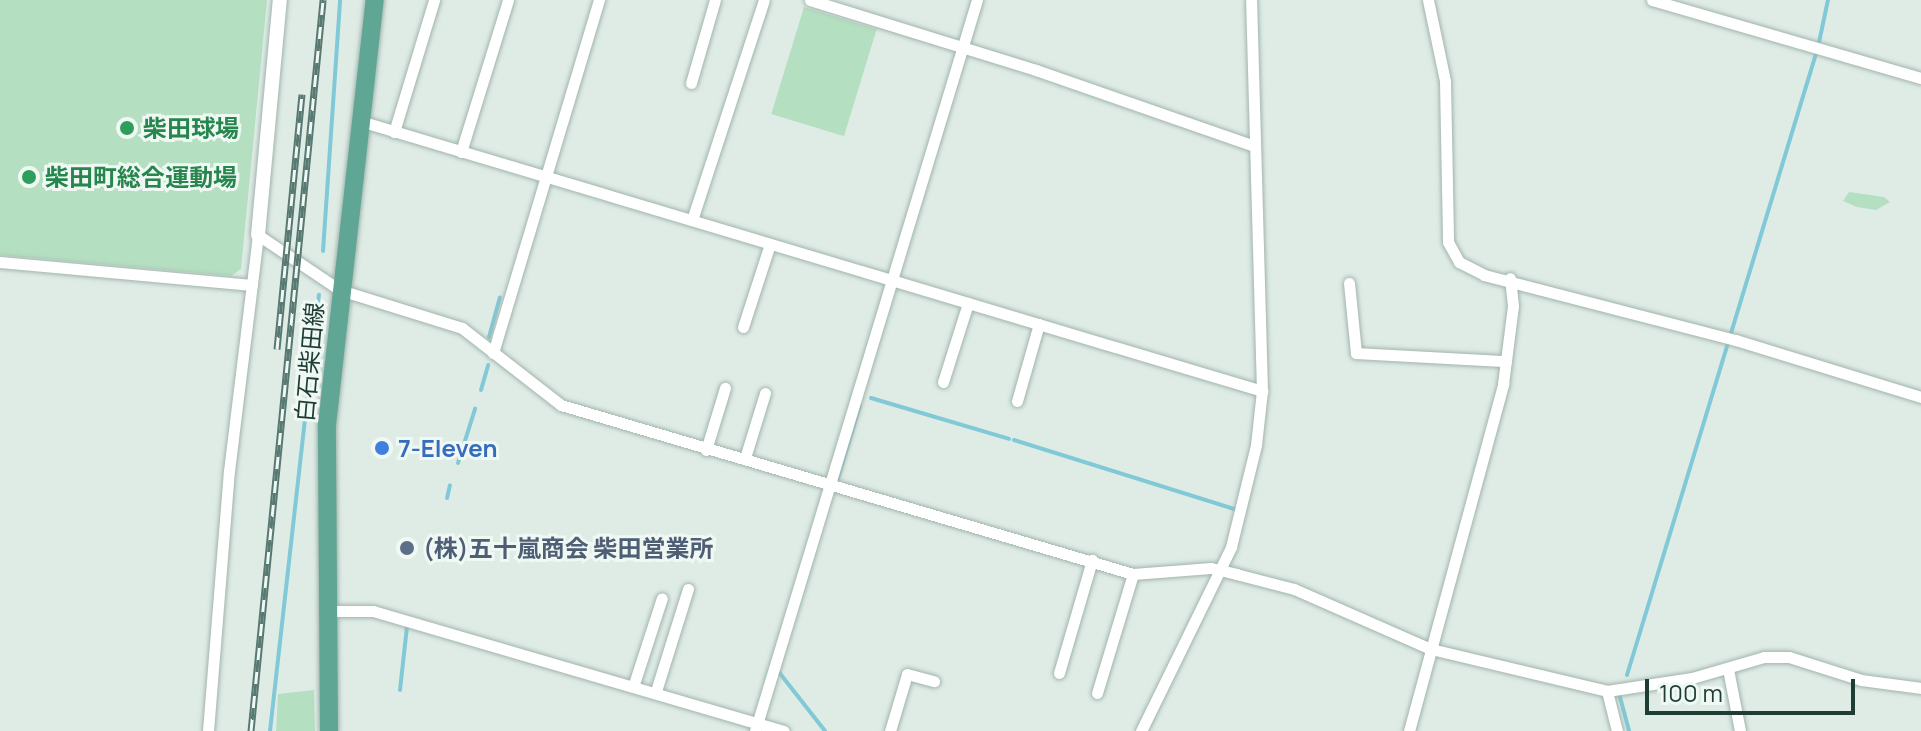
<!DOCTYPE html>
<html>
<head>
<meta charset="utf-8">
<style>
  body { margin:0 }
  #map { position:relative; width:1921px; height:731px; overflow:hidden; background:#dfece6; font-family:Manrope,"Noto Sans JP",sans-serif }
  div>[style] { position:absolute }
  .green>* { inset:0; background:#b5dfc1; transform-origin:0 0 }
  .stream>* { height:4px; margin:-2px; padding:0 2px; transform-origin:2px; border-radius:2px; background:#81c9d7 }
  .roads { filter:drop-shadow(0 0 2px #a1b4ad) drop-shadow(0 0 2px #a1b4ad) }
  .minor>* { height:11px; margin:-5.5px; padding:0 5.5px; transform-origin:5.5px; border-radius:5.5px; background:#fff }
  .tertiary>* { height:14px; margin:-7px; padding:0 7px; transform-origin:7px; border-radius:7px; background:#fff }
  .primary>* { height:18px; margin:-9px; padding:0 9px; transform-origin:9px; border-radius:9px; background:#5fa694 }
  .rail>* { height:7px; margin-top:-3.5px; transform-origin:0; background:repeating-linear-gradient(90deg,#f0f8f4 0 12px,#587971 0 24px); box-sizing:border-box; border-block:2px solid #587971 }
  .dots>* { width:22px; height:22px; translate:-50% -50%; box-sizing:border-box; border:4px solid #f0f8f4; border-radius:50% }
  span { translate:-50% -50%; white-space:nowrap; text-align:center; line-height:1.15; -webkit-text-stroke:6px #f0f8f4; paint-order:stroke }
  .leisure-label { font-size:24px; color:#27864d; font-weight:700 }
  .left { translate:0 -50%; text-align:left }
  .street-label { font-size:24px; color:#1e3d35 }
  .shop-label { font-size:24px; color:#366cbe; font-weight:700 }
  .service-label { font-size:24px; color:#4e5e75; font-weight:700 }
  .scale { position:absolute; left:1645px; top:679px; width:210px; height:36px; box-sizing:border-box; border:4px solid #1e3d35; border-top:0; padding-left:10px; font-size:24px; line-height:28px; white-space:nowrap; color:#1e3d35; -webkit-text-stroke:6px #f0f8f4; paint-order:stroke }
</style>
</head>
<body>
<div id="map">
  <div class="green">
    <i style="clip-path:polygon(0 0,267px 0,241px 269px,231px 276px,0 255px)"></i>
    <i style="left:804px;top:7px;width:76px;height:112px;rotate:17deg"></i>
    <i style="clip-path:polygon(1849px 192px,1884px 197px,1890px 202px,1876px 210px,1857px 207px,1843px 201px)"></i>
    <i style="clip-path:polygon(314px 690px,315px 731px,276px 731px,278px 694px)"></i>
  </div>
  <div class="stream">
    <i style="left:323px;top:251px;width:252px;rotate:-86.1deg"></i>
    <i style="left:489px;top:337px;width:41px;rotate:-74.6deg"></i>
    <i style="left:481px;top:390px;width:26px;rotate:-74deg"></i>
    <i style="left:871px;top:398px;width:144px;rotate:16.5deg"></i>
    <i style="left:1014px;top:440px;width:234px;rotate:17.4deg"></i>
    <i style="left:458px;top:463px;width:57px;rotate:-72.5deg"></i>
    <i style="left:838px;top:478px;width:76px;rotate:-73.2deg"></i>
    <i style="left:447px;top:498px;width:13px;rotate:-77deg"></i>
    <i style="left:778px;top:671px;width:76px;rotate:51.9deg"></i>
    <i style="left:1627px;top:675px;width:656px;rotate:-73.08deg"></i>
    <i style="left:1818px;top:47px;width:48px;rotate:-78deg"></i>
    <i style="left:400px;top:690px;width:63px;rotate:-83.7deg"></i>
    <i style="left:1620px;top:697px;width:35px;rotate:75deg"></i>
    <i style="left:270px;top:731px;width:439px;rotate:-83.6deg"></i>
  </div>
  <div class="roads">
    <div class="minor">
      <i style="left:810px;top:0;width:237px;rotate:17.2deg"></i>
      <i style="left:1036px;top:70px;width:231px;rotate:19.2deg"></i>
      <i style="left:1428px;top:0;width:83px;rotate:78.1deg"></i>
      <i style="left:1445px;top:81px;width:161px;rotate:88.9deg"></i>
      <i style="left:1448px;top:242px;width:23px;rotate:61deg"></i>
      <i style="left:1459px;top:262px;width:28px;rotate:27deg"></i>
      <i style="left:1484px;top:275px;width:260px;rotate:14.5deg"></i>
      <i style="left:1736px;top:340px;width:194px;rotate:17.1deg"></i>
      <i style="left:1652px;top:0;width:280px;rotate:16.2deg"></i>
      <i style="left:691px;top:83px;width:86px;rotate:-73.9deg"></i>
      <i style="left:360px;top:121px;width:942px;rotate:16.66deg"></i>
      <i style="left:394px;top:132px;width:138px;rotate:-73.1deg"></i>
      <i style="left:461px;top:152px;width:159px;rotate:-72.8deg"></i>
      <i style="left:692px;top:220px;width:231px;rotate:-71.9deg"></i>
      <i style="left:0;top:262px;width:253px;rotate:5.2deg"></i>
      <i style="left:1349px;top:283px;width:70px;rotate:84.3deg"></i>
      <i style="left:1356px;top:353px;width:150px;rotate:3.1deg"></i>
      <i style="left:743px;top:327px;width:87px;rotate:-72deg"></i>
      <i style="left:493px;top:353px;width:369px;rotate:-73.3deg"></i>
      <i style="left:943px;top:382px;width:83px;rotate:-72.4deg"></i>
      <i style="left:1017px;top:401px;width:80px;rotate:-74.1deg"></i>
      <i style="left:706px;top:450px;width:65px;rotate:-73deg"></i>
      <i style="left:745px;top:458px;width:68px;rotate:-72.9deg"></i>
      <i style="left:325px;top:611px;width:48px"></i>
      <i style="left:373px;top:611px;width:428px;rotate:16.3deg"></i>
      <i style="left:1728px;top:669px;width:63px;rotate:79deg"></i>
      <i style="left:1059px;top:673px;width:118px;rotate:-73.7deg"></i>
      <i style="left:634px;top:684px;width:90px;rotate:-72deg"></i>
      <i style="left:656px;top:691px;width:107px;rotate:-72.6deg"></i>
      <i style="left:1607px;top:691px;width:41px;rotate:76deg"></i>
      <i style="left:1097px;top:693px;width:124px;rotate:-73.2deg"></i>
      <i style="left:208px;top:731px;width:261px;rotate:-85.4deg"></i>
      <i style="left:229px;top:471px;width:238px;rotate:-83deg"></i>
      <i style="left:258px;top:235px;width:99px;rotate:33.9deg"></i>
      <i style="left:340px;top:290px;width:128px;rotate:17.3deg"></i>
      <i style="left:462px;top:328px;width:125px;rotate:37.9deg"></i>
      <i style="left:561px;top:405px;width:596px;rotate:16.46deg"></i>
      <i style="left:1133px;top:574px;width:78px;rotate:-4.4deg"></i>
      <i style="left:1211px;top:568px;width:26px;rotate:13deg"></i>
      <i style="left:1236px;top:574px;width:60px;rotate:14.5deg"></i>
      <i style="left:1294px;top:589px;width:150px;rotate:23.7deg"></i>
      <i style="left:1431px;top:649px;width:181px;rotate:13.4deg"></i>
      <i style="left:1607px;top:691px;width:86px;rotate:-8.7deg"></i>
      <i style="left:1692px;top:678px;width:75px;rotate:-16.3deg"></i>
      <i style="left:1764px;top:657px;width:25px"></i>
      <i style="left:1789px;top:657px;width:76px;rotate:17.7deg"></i>
      <i style="left:1861px;top:680px;width:61px;rotate:7.6deg"></i>
      <i style="left:755px;top:731px;width:764px;rotate:-73.11deg"></i>
      <i style="left:890px;top:731px;width:59px;rotate:-73.4deg"></i>
      <i style="left:907px;top:674px;width:28px;rotate:15deg"></i>
      <i style="left:1141px;top:731px;width:205px;rotate:-63.9deg"></i>
      <i style="left:1231px;top:547px;width:105px;rotate:-76.2deg"></i>
      <i style="left:1256px;top:445px;width:54px;rotate:-83.7deg"></i>
      <i style="left:1262px;top:391px;width:391px;rotate:-91.6deg"></i>
      <i style="left:1409px;top:731px;width:360px;rotate:-74.8deg"></i>
      <i style="left:1503px;top:384px;width:79px;rotate:-82.7deg"></i>
      <i style="left:1513px;top:306px;width:28px;rotate:-96deg"></i>
    </div>
    <div class="tertiary">
      <i style="left:258px;top:235px;width:236px;rotate:-84.7deg"></i>
    </div>
    <div class="primary">
      <i style="left:329px;top:731px;width:306px;rotate:-90.4deg"></i>
      <i style="left:327px;top:425px;width:428px;rotate:-83.6deg"></i>
    </div>
  </div>
  <div class="rail">
    <i style="left:277px;top:349px;width:256px;rotate:-84.4deg"></i>
    <i style="left:251px;top:731px;width:735px;rotate:-84.37deg"></i>
  </div>
  <div class="dots">
    <i style="left:127px;top:128px;background:#2e9e5b"></i>
    <i style="left:29px;top:177px;background:#2e9e5b"></i>
    <i style="left:382px;top:448px;background:#3f7fe0"></i>
    <i style="left:407px;top:548px;background:#5c6f8a"></i>
  </div>
  <div class="leisure-label">
    <span class="left" style="left:143px;top:128px">柴田球場</span>
    <span class="left" style="left:45px;top:177px">柴田町総合運動場</span>
  </div>
  <div class="street-label">
    <span style="left:309px;top:362px;rotate:-85deg">白石柴田線</span>
  </div>
  <div class="shop-label">
    <span class="left" style="left:398px;top:448px">7-Eleven</span>
  </div>
  <div class="service-label">
    <span class="left" style="left:423px;top:548px">(株)五十嵐商会 柴田営業所</span>
  </div>
  <div class="scale">100 m</div>
</div>
</body>
</html>
